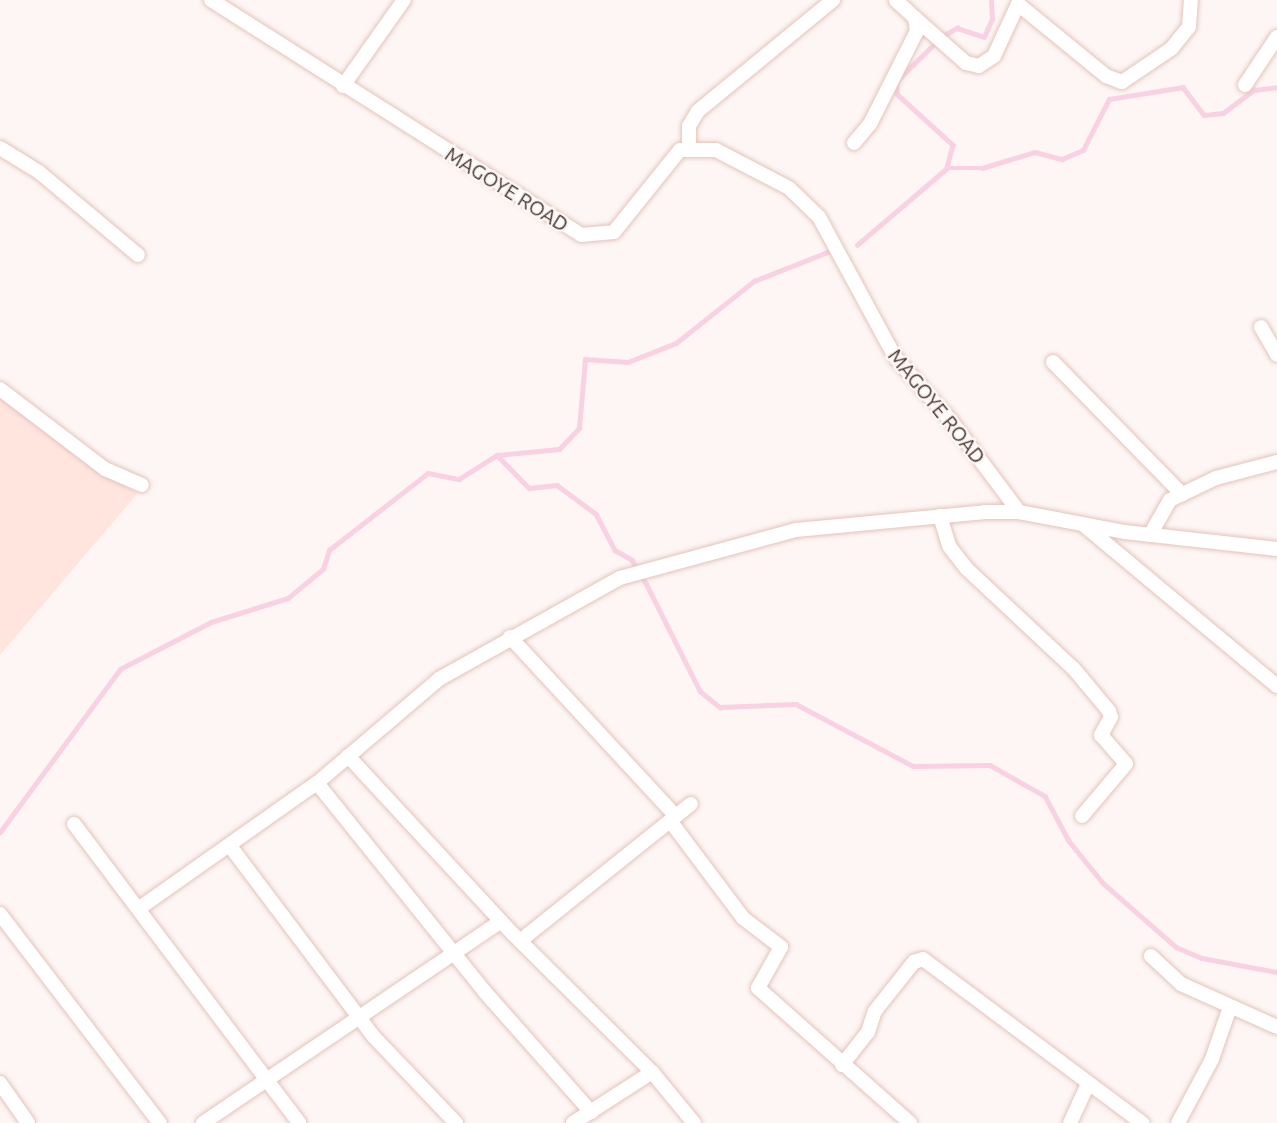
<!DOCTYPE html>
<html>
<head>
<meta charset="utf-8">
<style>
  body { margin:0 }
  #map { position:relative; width:1277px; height:1123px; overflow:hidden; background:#fdf6f4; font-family:Ubuntu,sans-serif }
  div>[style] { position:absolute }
  .built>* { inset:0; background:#ffe5de }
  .stream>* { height:4.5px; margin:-2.25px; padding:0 2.25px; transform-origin:2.25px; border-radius:2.25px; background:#f9d1e3 }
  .roads { filter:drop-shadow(0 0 2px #e4c3ba) drop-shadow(0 0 2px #e4c3ba) }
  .minor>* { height:14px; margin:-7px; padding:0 7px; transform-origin:7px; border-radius:7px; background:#fff }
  span { translate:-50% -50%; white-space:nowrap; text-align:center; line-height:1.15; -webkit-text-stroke:5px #fdf6f4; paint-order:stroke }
  .street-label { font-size:20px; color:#453834 }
</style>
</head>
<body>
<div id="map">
  <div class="built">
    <i style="clip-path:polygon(0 396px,137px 494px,0 655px)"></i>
  </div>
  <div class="stream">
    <i style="left:946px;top:34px;width:13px;rotate:-29deg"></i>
    <i style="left:957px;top:28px;width:28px;rotate:18deg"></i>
    <i style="left:984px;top:37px;width:20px;rotate:-66deg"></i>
    <i style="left:992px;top:19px;width:19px;rotate:-93deg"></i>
    <i style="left:936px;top:43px;width:54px;rotate:135.7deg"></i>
    <i style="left:897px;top:81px;width:13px;rotate:90deg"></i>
    <i style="left:897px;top:94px;width:76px;rotate:42.3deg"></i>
    <i style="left:953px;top:145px;width:24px;rotate:105deg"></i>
    <i style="left:857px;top:245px;width:118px;rotate:-40.5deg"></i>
    <i style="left:947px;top:168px;width:35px"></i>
    <i style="left:982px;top:168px;width:55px;rotate:-16.8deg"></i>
    <i style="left:1035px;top:152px;width:28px;rotate:15deg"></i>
    <i style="left:1062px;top:159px;width:23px;rotate:-23deg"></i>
    <i style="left:1083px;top:150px;width:57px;rotate:-63deg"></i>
    <i style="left:1109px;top:99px;width:75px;rotate:-9.2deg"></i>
    <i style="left:1183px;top:87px;width:35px;rotate:53deg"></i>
    <i style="left:1204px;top:115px;width:19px;rotate:-6deg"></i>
    <i style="left:1223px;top:113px;width:39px;rotate:-37deg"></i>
    <i style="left:1254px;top:90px;width:23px;rotate:-7deg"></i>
    <i style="left:497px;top:455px;width:46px;rotate:45.9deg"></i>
    <i style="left:529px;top:488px;width:28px;rotate:-6deg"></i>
    <i style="left:557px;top:485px;width:49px;rotate:36.6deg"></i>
    <i style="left:596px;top:514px;width:41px;rotate:62.2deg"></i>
    <i style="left:615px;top:550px;width:20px;rotate:30deg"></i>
    <i style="left:632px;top:560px;width:27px;rotate:59deg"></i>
    <i style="left:646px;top:583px;width:121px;rotate:63.4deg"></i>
    <i style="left:700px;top:691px;width:26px;rotate:39deg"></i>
    <i style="left:720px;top:707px;width:76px;rotate:-2.3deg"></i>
    <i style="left:796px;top:704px;width:132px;rotate:27.9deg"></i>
    <i style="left:913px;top:766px;width:77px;rotate:-0.7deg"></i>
    <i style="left:990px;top:765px;width:63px;rotate:29.4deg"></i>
    <i style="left:1045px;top:796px;width:51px;rotate:61.9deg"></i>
    <i style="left:1069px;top:841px;width:54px;rotate:51deg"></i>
    <i style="left:1103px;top:883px;width:97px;rotate:41.2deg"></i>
    <i style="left:1176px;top:947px;width:28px;rotate:23deg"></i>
    <i style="left:1202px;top:958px;width:76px;rotate:10.6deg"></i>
    <i style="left:0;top:832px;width:202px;rotate:-53.6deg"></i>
    <i style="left:120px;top:669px;width:102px;rotate:-27.3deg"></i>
    <i style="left:211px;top:622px;width:81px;rotate:-17.3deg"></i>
    <i style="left:288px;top:598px;width:45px;rotate:-39.6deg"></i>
    <i style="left:323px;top:569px;width:20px;rotate:-72deg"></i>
    <i style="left:329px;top:550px;width:125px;rotate:-37.9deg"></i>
    <i style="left:428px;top:473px;width:32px;rotate:11deg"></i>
    <i style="left:459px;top:479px;width:45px;rotate:-32.3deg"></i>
    <i style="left:497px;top:455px;width:62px;rotate:-5.5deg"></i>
    <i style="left:559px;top:449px;width:29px;rotate:-46deg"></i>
    <i style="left:579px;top:428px;width:69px;rotate:-85deg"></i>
    <i style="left:585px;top:359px;width:43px;rotate:4deg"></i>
    <i style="left:628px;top:362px;width:52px;rotate:-21.6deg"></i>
    <i style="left:676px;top:343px;width:100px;rotate:-38.5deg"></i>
    <i style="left:754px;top:281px;width:82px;rotate:-21.5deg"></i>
  </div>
  <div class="roads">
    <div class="minor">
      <i style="left:211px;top:0;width:438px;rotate:32.4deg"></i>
      <i style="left:581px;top:235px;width:33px;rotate:-5deg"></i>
      <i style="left:614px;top:232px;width:105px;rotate:-51.2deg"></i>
      <i style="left:680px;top:150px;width:36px"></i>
      <i style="left:716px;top:150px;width:82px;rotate:27.5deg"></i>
      <i style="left:789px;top:188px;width:42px;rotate:44deg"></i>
      <i style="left:819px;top:217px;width:159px;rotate:61.5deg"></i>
      <i style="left:895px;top:357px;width:85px;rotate:48.8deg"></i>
      <i style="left:951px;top:421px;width:114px;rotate:53.2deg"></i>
      <i style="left:915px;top:18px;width:68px;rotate:41.4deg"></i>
      <i style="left:966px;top:63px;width:13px;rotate:13deg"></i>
      <i style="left:979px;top:66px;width:18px;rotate:-34deg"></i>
      <i style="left:994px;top:56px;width:57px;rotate:-65.2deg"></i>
      <i style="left:1018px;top:4px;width:114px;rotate:39.3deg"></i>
      <i style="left:1106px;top:76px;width:17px;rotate:21deg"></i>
      <i style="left:1122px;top:82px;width:59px;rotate:-34deg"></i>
      <i style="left:1171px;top:49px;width:28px;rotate:-51deg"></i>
      <i style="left:1189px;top:27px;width:27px;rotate:-86deg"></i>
      <i style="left:1245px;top:85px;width:58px;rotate:-56.3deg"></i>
      <i style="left:343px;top:86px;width:105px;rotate:-54.7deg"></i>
      <i style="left:854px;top:143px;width:25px;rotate:-50deg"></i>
      <i style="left:870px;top:124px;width:104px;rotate:-63.2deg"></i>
      <i style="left:917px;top:31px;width:13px;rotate:-99deg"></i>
      <i style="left:915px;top:18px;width:26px;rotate:-137deg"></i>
      <i style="left:0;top:148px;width:46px;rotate:31.6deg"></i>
      <i style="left:39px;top:172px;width:129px;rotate:40deg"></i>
      <i style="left:689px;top:148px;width:22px;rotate:-90deg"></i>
      <i style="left:689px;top:126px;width:17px;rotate:-59deg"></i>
      <i style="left:698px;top:111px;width:175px;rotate:-39.4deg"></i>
      <i style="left:1261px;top:327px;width:32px;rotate:60deg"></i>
      <i style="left:1053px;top:362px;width:185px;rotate:45.7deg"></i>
      <i style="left:0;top:389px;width:132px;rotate:37.3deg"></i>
      <i style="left:105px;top:469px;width:40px;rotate:23.4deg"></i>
      <i style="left:940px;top:516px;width:31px;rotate:73deg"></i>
      <i style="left:949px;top:546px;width:29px;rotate:52deg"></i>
      <i style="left:967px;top:569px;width:146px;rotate:43.1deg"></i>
      <i style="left:1074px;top:669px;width:55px;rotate:50.2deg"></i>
      <i style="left:1109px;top:711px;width:6px;rotate:72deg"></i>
      <i style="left:1111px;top:717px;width:21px;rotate:119deg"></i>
      <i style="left:1101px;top:735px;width:38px;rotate:49deg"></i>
      <i style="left:1126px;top:764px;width:68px;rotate:130.2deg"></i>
      <i style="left:1085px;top:526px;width:250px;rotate:39.8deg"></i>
      <i style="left:1150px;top:535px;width:40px;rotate:-60.3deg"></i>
      <i style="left:1170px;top:500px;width:51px;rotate:-25.6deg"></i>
      <i style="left:1216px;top:478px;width:63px;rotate:-14.7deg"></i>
      <i style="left:510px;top:637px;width:244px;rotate:47.2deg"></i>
      <i style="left:348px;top:756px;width:243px;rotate:47.2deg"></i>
      <i style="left:513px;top:934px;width:196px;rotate:44.8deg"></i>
      <i style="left:652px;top:1072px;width:66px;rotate:50.5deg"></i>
      <i style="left:317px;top:783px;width:267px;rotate:51.2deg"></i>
      <i style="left:484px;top:991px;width:162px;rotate:48.5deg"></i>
      <i style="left:671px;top:822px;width:120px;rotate:53.1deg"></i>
      <i style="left:743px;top:918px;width:48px;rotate:37.3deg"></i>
      <i style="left:781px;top:947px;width:47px;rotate:119.3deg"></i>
      <i style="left:758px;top:988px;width:203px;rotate:41.6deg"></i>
      <i style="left:74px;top:824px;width:374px;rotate:53deg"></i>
      <i style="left:230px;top:846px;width:239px;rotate:53deg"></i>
      <i style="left:374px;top:1037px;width:119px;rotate:46.4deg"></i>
      <i style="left:141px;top:907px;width:215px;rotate:-35.2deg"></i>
      <i style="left:317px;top:783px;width:160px;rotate:-40.4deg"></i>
      <i style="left:439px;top:679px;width:207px;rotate:-29.2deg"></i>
      <i style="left:620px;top:578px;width:182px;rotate:-15.3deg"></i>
      <i style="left:796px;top:530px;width:190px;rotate:-5.4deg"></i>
      <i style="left:985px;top:512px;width:34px"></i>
      <i style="left:1019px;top:512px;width:108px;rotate:10.7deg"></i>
      <i style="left:1125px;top:532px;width:153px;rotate:6.4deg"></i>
      <i style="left:0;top:914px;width:263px;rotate:52.6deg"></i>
      <i style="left:520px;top:941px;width:219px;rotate:-38.7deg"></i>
      <i style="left:1151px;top:956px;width:41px;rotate:43deg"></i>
      <i style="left:1181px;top:984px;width:105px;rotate:24.1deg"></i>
      <i style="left:842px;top:1065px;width:42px;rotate:-51.8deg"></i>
      <i style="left:868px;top:1032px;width:22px;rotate:-72deg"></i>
      <i style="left:875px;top:1011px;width:63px;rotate:-51.5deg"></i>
      <i style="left:914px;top:962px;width:9px;rotate:-18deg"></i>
      <i style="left:923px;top:959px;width:274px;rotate:36.8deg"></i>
      <i style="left:0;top:1083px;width:49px;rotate:55deg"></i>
      <i style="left:203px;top:1123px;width:360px;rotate:-34.1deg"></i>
      <i style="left:573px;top:1123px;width:94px;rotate:-32.8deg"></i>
      <i style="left:1070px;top:1123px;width:43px;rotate:-65.2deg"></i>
      <i style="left:1178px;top:1123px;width:72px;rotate:-62deg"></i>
      <i style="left:1212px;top:1059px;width:55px;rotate:-70.9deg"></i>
    </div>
  </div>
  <div class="street-label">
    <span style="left:507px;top:189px;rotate:32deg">MAGOYE ROAD</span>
    <span style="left:937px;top:406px;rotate:51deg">MAGOYE ROAD</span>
  </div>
</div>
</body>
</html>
